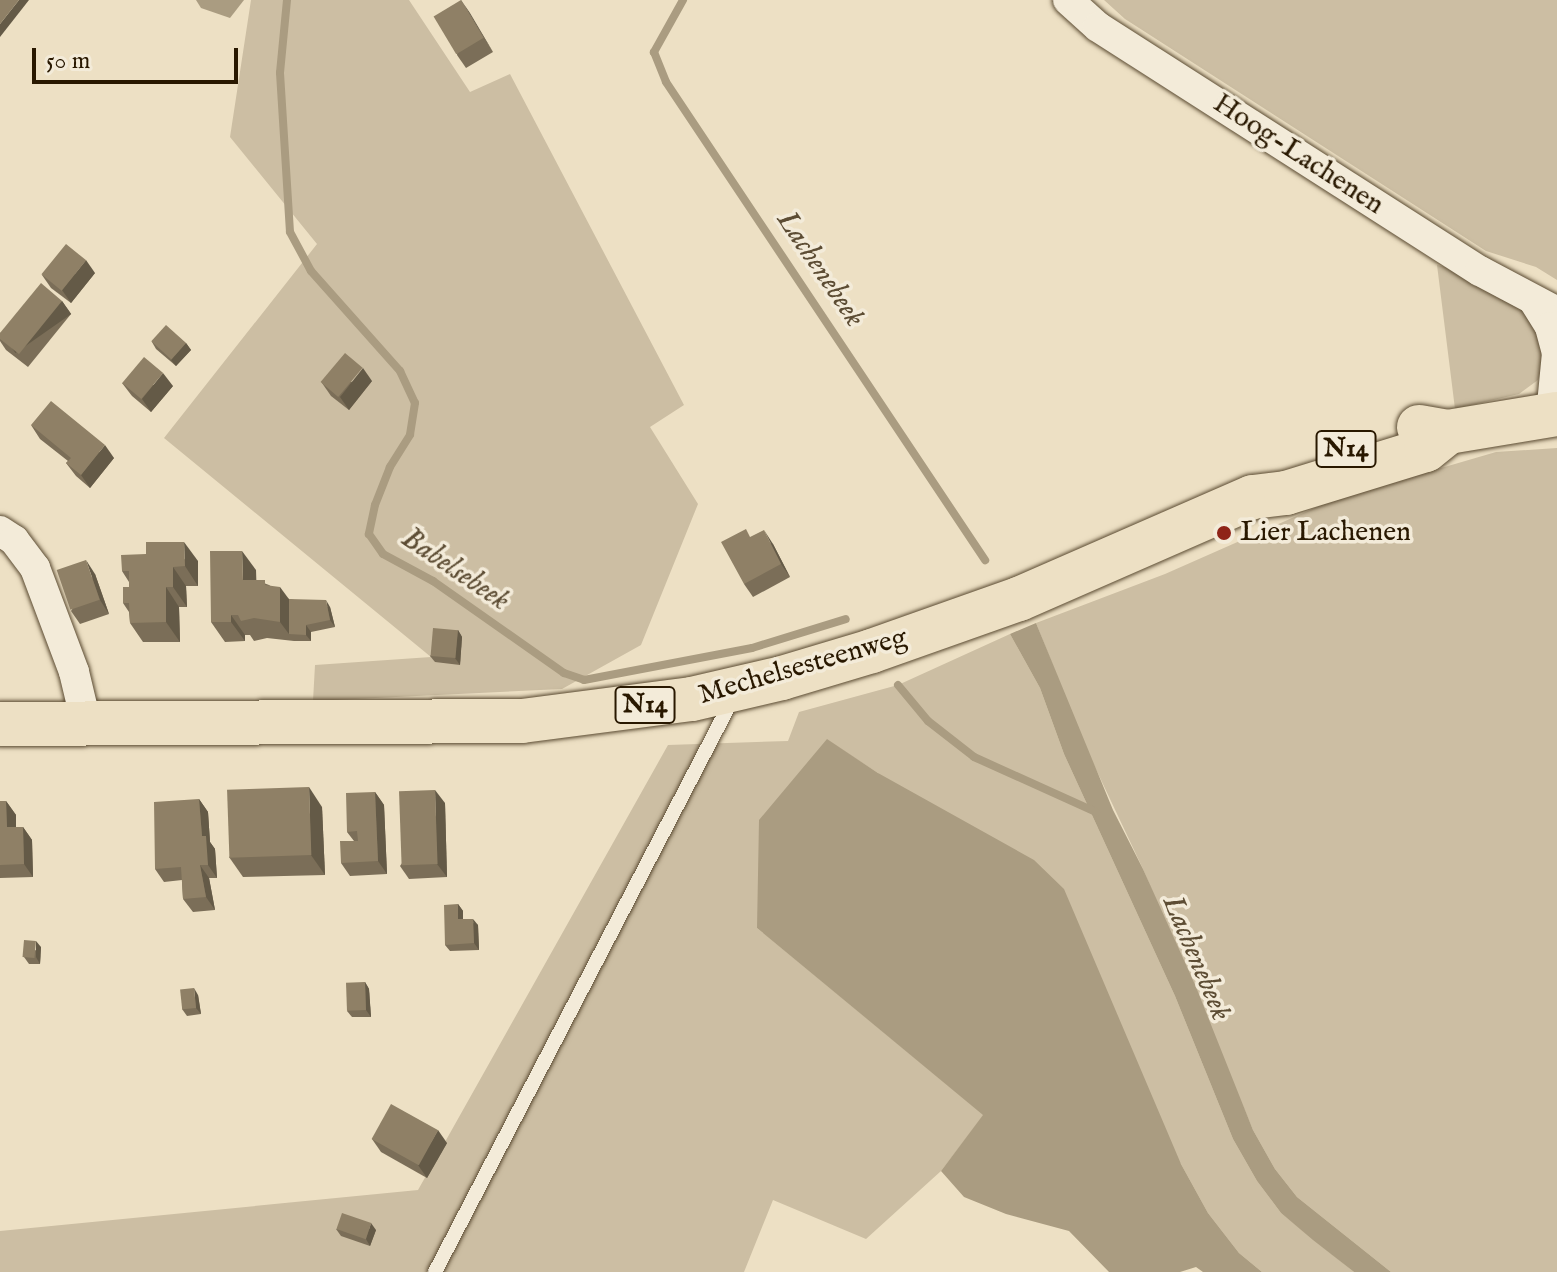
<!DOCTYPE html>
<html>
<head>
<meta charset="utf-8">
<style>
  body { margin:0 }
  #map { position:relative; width:1557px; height:1272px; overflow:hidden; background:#ede0c4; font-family:"IM FELL English",serif }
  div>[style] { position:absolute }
  .green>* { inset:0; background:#ccbea3 }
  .water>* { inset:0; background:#aa9c81 }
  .stream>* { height:8px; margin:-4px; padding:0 4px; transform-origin:4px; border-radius:4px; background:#aa9c81 }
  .roads { filter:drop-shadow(0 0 2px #5a4a31) drop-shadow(0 0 2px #5a4a31) }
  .service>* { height:14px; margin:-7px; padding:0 7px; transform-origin:7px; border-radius:7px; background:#f3ebd9 }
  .minor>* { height:30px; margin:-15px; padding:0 15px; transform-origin:15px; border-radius:15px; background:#f3ebd9 }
  .primary>* { height:44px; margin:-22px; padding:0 22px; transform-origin:22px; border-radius:22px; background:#ede0c4 }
  .wall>* { inset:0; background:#7b6e58 }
  .shaded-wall>* { inset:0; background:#645a47; transform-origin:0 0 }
  .building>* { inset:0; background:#8f8066; transform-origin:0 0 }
  .dots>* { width:22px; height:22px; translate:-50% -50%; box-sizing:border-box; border:4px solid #f3ebd9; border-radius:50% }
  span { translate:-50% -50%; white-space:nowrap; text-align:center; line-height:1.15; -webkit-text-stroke:7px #f3ebd9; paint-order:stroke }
  .shield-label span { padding:2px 6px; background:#f3ebd9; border:2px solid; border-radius:6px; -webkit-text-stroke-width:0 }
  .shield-label { font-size:26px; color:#291800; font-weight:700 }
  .street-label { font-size:28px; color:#291800 }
  .poi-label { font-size:28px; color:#291800 }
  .left { translate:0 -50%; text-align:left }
  .water-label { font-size:30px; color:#5d4d34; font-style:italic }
  .scale { position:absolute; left:32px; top:48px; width:206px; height:36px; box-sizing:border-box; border:4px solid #291800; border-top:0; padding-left:10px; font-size:24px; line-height:28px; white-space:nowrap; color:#291800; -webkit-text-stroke:6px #f3ebd9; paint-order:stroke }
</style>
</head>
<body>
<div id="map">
  <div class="green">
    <i style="clip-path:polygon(251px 0,409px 0,470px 92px,510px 74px,684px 405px,650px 427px,698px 504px,641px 645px,562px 689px,313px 701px,315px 665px,431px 657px,164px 438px,317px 244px,230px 137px)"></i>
    <i style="clip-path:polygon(1104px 0,1557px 0,1557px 280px,1536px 267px,1486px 251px,1125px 19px)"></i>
    <i style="clip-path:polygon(1437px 265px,1469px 273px,1530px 312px,1547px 357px,1538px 380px,1519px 394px,1455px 409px)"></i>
    <i style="clip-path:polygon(1557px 448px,1557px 1272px,1391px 1272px,1297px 1197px,1275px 1169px,1253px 1130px,1143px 869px,1085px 746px,1036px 623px,1165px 574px,1335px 499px,1496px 452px)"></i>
    <i style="clip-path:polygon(1010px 634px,1040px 688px,1064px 754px,1175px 996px,1233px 1139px,1257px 1181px,1281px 1213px,1354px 1272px,1262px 1272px,1239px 1253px,1208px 1213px,1181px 1164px,878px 773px,827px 740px,757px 928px,984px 1115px,941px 1171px,866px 1239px,773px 1200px,744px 1272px,0 1272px,0 1231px,418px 1190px,668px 745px,788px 741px,799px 712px,898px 685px)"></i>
  </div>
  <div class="water">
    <i style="clip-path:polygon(196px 0,244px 0,230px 18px,201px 8px)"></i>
    <i style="clip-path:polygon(1036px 623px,1113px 810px,1143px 869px,1196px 987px,1253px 1130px,1275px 1169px,1297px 1197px,1391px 1272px,1354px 1272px,1313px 1240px,1281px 1213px,1257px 1181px,1233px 1139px,1175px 996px,1064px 754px,1040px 688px,1010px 634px)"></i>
    <i style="clip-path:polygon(827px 739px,878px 773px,1034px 860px,1064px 889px,1181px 1164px,1208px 1213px,1239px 1253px,1262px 1272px,1203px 1272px,1196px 1267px,1180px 1272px,1109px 1272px,1069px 1231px,1006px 1214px,964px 1197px,941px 1171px,983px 1115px,757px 928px,759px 820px)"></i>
  </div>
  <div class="stream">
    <i style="left:287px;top:0;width:73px;rotate:95.5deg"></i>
    <i style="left:280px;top:73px;width:159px;rotate:86.4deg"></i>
    <i style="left:290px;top:232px;width:44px;rotate:61.7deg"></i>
    <i style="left:311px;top:271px;width:134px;rotate:48.3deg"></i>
    <i style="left:400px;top:371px;width:35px;rotate:65deg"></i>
    <i style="left:415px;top:403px;width:32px;rotate:99deg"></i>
    <i style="left:410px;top:435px;width:38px;rotate:122deg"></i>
    <i style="left:390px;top:467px;width:41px;rotate:111.5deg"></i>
    <i style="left:375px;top:505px;width:30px;rotate:102deg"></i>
    <i style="left:369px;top:534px;width:24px;rotate:55deg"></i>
    <i style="left:383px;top:554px;width:57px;rotate:28.4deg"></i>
    <i style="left:433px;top:581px;width:160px;rotate:35.1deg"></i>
    <i style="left:564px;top:673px;width:21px;rotate:19deg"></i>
    <i style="left:584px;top:680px;width:171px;rotate:-10.8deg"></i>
    <i style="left:752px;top:648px;width:98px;rotate:-17.1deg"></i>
    <i style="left:683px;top:0;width:60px;rotate:119.1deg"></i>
    <i style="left:654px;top:52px;width:32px;rotate:68deg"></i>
    <i style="left:666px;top:82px;width:575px;rotate:56.28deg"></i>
    <i style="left:898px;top:685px;width:47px;rotate:50.2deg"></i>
    <i style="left:928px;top:721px;width:58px;rotate:38deg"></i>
    <i style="left:974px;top:757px;width:134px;rotate:24.3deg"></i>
  </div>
  <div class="roads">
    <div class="service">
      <i style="left:435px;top:1272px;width:645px;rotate:-62.56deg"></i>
    </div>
    <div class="minor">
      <i style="left:1068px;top:0;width:40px;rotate:42deg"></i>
      <i style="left:1098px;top:27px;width:453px;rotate:32.6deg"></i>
      <i style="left:1480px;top:271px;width:87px;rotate:28deg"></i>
      <i style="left:1534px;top:301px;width:31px;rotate:58deg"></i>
      <i style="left:1550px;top:327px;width:27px;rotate:75deg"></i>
      <i style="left:1557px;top:353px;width:62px;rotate:95.5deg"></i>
      <i style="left:0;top:531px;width:17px;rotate:33deg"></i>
      <i style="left:14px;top:540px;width:35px;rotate:53deg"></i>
      <i style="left:35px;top:568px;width:111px;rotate:69.4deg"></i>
      <i style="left:74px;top:672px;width:56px;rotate:76.5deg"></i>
    </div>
    <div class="primary">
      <i style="left:1419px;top:427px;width:29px;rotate:10deg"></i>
      <i style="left:1448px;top:432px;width:110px;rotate:-9.4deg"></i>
      <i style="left:0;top:724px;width:522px;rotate:-0.33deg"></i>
      <i style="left:522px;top:721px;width:171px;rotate:-7.4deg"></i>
      <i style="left:692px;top:699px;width:92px;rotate:-13.1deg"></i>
      <i style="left:782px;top:678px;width:94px;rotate:-16.7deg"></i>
      <i style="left:872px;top:651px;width:156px;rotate:-19.5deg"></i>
      <i style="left:1019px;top:599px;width:255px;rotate:-23.6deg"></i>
      <i style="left:1253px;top:497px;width:33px;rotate:-7deg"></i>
      <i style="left:1286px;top:493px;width:146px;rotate:-17.1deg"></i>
      <i style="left:1426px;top:450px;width:28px;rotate:-39deg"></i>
    </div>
  </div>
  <div class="wall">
    <i style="clip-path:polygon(461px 0,493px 52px,466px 68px,457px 55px)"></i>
    <i style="clip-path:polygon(95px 273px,71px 303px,51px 288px,42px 275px)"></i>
    <i style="clip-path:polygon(62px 301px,71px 314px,28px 367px,6px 350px,0 341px,0 333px)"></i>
    <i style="clip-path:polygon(152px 342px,186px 343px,191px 350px,176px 366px,156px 349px)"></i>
    <i style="clip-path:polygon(372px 381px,349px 410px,331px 396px,322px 383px)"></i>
    <i style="clip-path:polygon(122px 383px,173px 386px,151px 412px,132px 396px)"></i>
    <i style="clip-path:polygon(31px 425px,114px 458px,90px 488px,76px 476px,66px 463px,68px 461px,40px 439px)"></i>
    <i style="clip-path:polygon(751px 537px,773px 544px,790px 577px,753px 597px,744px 584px)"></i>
    <i style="clip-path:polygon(146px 554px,198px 561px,198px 586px,186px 586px,187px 607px,179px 607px,180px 642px,143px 642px,130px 623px,129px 612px,123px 603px,129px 587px,129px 582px,122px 571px)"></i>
    <i style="clip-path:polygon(256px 570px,256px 580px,269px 585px,289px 599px,330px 607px,335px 627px,311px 632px,311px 641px,294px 641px,267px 638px,254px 641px,250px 635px,245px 635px,245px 641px,225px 642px,211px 622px)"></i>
    <i style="clip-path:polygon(95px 574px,109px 614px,80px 624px,71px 611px)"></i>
    <i style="clip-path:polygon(458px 630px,462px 637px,460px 665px,435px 662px,430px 656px)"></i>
    <i style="clip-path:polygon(375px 792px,384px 805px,387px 874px,350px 876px,341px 863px,354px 841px,347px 832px)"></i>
    <i style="clip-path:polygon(199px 799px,208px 812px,210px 842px,215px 849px,217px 878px,209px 878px,215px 910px,193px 912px,183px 899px,182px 880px,164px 882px,155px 869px)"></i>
    <i style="clip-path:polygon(0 801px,6px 801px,16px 815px,16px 827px,23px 827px,32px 840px,33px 877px,0 878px)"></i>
    <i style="clip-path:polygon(445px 803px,447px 877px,409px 879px,400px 866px)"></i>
    <i style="clip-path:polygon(322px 807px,325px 875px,243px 877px,229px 857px)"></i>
    <i style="clip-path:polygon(458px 904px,463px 911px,463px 919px,478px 925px,479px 950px,450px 951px,445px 945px)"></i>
    <i style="clip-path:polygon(41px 947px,40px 964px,29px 964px,24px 957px)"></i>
    <i style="clip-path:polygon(365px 982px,369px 989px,371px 1017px,352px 1017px,347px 1011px)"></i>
    <i style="clip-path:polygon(198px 995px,201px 1014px,187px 1016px,182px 1009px)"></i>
    <i style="clip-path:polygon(372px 1139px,447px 1143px,427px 1178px,381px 1152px)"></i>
    <i style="clip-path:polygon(336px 1229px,376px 1230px,370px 1246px,341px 1236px)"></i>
  </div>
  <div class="shaded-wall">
    <i style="clip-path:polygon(19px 0,29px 0,0 37px,0 24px)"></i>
    <i style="clip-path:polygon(461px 0,470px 13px,493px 52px,484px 38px)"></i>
    <i style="clip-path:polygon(86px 260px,95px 273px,71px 303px,62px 290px)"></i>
    <i style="left:62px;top:301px;width:16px;height:68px;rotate:55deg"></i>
    <i style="clip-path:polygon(186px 343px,191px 350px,176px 366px,171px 360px)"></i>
    <i style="clip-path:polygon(363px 368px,372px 381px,349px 410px,340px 397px)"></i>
    <i style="clip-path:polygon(163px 373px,173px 386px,151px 412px,142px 399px)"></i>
    <i style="clip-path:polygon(105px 445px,114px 458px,90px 488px,81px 475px)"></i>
    <i style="clip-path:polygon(764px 530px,773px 544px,790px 577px,781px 564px)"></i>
    <i style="clip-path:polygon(184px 542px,198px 561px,198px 586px,185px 566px)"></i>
    <i style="clip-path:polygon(242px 551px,256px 570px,257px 600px,243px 580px)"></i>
    <i style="clip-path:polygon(86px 560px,95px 574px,109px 614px,100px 600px)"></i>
    <i style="clip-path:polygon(173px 567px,186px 586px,187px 607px,173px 587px)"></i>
    <i style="clip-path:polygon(166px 587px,179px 607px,180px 642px,166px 622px)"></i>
    <i style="clip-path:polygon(280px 587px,294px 606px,289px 634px,280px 622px)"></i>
    <i style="clip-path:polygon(326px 600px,330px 607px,335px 627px,330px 620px)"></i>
    <i style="clip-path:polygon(231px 615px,245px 635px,245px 641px,231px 622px)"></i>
    <i style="clip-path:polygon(306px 625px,311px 632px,311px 641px,306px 635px)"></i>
    <i style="clip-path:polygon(458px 630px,462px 637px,460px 665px,455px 658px)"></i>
    <i style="clip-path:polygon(309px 787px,322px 807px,325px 875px,311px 855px)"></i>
    <i style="clip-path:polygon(435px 790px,445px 803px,447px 877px,437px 864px)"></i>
    <i style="clip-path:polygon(375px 792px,384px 805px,387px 874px,378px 861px)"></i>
    <i style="clip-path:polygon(199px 799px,208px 812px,210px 842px,215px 849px,217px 878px,208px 865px,202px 836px)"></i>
    <i style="clip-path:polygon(6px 801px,16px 815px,16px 840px,7px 827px)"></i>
    <i style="clip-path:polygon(23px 827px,32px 840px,33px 877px,24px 864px)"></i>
    <i style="clip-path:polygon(200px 865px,209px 878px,215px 910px,206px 897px)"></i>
    <i style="clip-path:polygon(458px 904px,463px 911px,463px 926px,458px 919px)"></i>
    <i style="clip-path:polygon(473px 919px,478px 925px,479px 950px,474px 943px)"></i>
    <i style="clip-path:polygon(36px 941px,41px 947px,40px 964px,36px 957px)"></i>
    <i style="clip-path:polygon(365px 982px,369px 989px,371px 1017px,366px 1010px)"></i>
    <i style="clip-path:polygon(194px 988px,198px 995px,201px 1014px,196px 1008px)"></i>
    <i style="clip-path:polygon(438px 1130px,447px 1143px,427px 1178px,418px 1165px)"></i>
    <i style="clip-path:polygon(371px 1223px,376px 1230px,370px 1246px,366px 1239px)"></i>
  </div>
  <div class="building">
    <i style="clip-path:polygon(0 0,19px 0,0 24px)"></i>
    <i style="left:461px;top:0;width:44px;height:32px;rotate:59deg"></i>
    <i style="left:66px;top:244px;width:26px;height:39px;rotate:39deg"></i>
    <i style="clip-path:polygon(41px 283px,62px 301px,19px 354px,0 339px,0 333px)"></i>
    <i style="left:166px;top:325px;width:27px;height:22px;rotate:42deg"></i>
    <i style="left:345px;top:353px;width:23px;height:38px;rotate:40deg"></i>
    <i style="left:144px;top:357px;width:25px;height:34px;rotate:40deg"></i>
    <i style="clip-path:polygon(51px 401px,105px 445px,81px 475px,66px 463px,71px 458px,31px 425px)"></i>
    <i style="clip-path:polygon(746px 529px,750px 537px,764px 530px,781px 564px,744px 584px,721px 542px)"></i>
    <i style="clip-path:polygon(146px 542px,184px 542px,185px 566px,173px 567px,173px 587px,166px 587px,166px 622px,130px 623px,129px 603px,123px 603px,123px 587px,129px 587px,129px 571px,122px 571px,121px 555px,146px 554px)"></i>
    <i style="clip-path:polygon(210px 551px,242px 551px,243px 580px,265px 580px,265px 585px,280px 587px,280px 622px,254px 618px,241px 621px,238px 615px,231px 615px,231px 622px,211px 622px)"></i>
    <i style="left:86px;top:560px;width:42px;height:31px;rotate:71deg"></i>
    <i style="clip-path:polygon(289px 599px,326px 600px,330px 620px,306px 625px,306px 635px,289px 634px)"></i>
    <i style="left:433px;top:628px;width:25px;height:28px;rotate:5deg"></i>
    <i style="left:309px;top:787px;width:68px;height:82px;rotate:88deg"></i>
    <i style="left:435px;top:790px;width:74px;height:36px;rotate:88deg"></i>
    <i style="clip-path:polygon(375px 792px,378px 861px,341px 863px,340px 841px,358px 841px,357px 831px,347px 832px,346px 793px)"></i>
    <i style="clip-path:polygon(199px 799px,202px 836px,206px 836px,208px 865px,200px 865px,206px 897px,183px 899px,181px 867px,155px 869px,154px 802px)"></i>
    <i style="clip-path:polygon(0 801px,6px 801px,7px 827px,23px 827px,24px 864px,0 865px)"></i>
    <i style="clip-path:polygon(458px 904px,458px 919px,473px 919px,474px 943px,445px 945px,444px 905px)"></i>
    <i style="left:24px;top:940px;width:12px;height:17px;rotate:5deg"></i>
    <i style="left:365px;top:982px;width:28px;height:19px;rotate:88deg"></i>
    <i style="left:194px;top:988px;width:20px;height:14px;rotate:84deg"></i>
    <i style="left:391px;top:1104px;width:54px;height:40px;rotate:29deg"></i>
    <i style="left:342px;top:1213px;width:31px;height:17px;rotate:19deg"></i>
  </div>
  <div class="dots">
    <i style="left:1224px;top:533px;background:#8f2418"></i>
  </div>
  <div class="shield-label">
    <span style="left:1346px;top:449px">N14</span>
    <span style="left:645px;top:705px">N14</span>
  </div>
  <div class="street-label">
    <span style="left:1298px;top:155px;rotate:33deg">Hoog-Lachenen</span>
    <span style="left:803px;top:667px;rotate:-16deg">Mechelsesteenweg</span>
  </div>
  <div class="poi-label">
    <span class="left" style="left:1240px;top:533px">Lier Lachenen</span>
  </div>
  <div class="water-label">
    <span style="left:820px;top:269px;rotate:56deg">Lachenebeek</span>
    <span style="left:455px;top:570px;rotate:34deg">Babelsebeek</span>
    <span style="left:1196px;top:958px;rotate:67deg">Lachenebeek</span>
  </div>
  <div class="scale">50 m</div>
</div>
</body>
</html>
